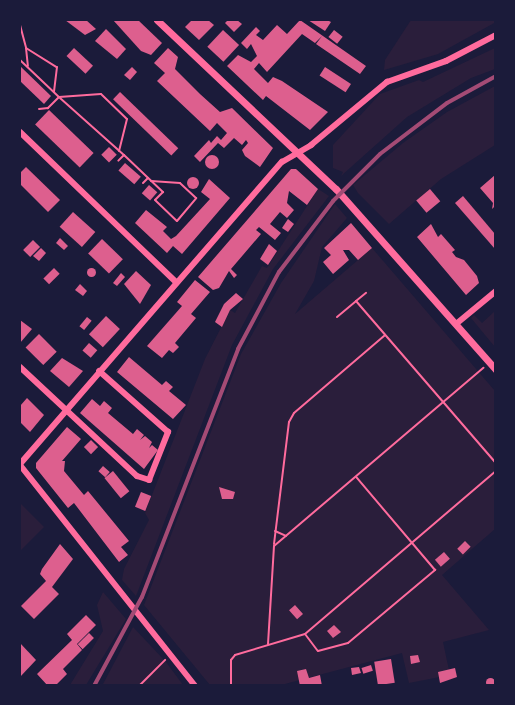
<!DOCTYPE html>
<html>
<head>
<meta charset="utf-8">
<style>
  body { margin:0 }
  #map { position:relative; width:515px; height:705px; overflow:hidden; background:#1b1b3a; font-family:Arial,sans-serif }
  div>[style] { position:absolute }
  .green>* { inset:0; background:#2a1e3b }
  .building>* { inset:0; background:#dd5f8e; transform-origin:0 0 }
  .round { border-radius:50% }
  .path>* { height:2px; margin:-1px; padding:0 1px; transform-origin:1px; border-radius:1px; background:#ff6b9d }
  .minor>* { height:6px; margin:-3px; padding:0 3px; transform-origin:3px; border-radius:3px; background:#ff6b9d }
  .tertiary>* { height:7px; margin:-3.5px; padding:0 3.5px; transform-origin:3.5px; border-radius:3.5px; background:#ff6b9d }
  .rail>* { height:4px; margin:-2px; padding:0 2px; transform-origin:2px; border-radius:2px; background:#a44b75 }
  span { translate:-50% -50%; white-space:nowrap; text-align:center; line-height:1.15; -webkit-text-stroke:6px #1b1b3a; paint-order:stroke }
  .frame { position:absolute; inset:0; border:21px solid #1b1b3a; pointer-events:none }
</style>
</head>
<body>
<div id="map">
  <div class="green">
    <i style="clip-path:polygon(411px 20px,495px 20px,496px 22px,438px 54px,384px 70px,385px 60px)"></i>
    <i style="clip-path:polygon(495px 48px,495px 69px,471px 78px,407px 117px,341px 176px,343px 172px,333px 168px,333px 145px,380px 94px,419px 80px,423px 82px)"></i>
    <i style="clip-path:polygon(495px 86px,495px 145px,441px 179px,389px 224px,358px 193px,353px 185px,403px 143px,447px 112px)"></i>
    <i style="clip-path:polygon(318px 189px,329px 196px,273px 269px,232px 345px,136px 596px,122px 580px,124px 569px,149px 520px,145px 513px,205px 359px,230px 310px,235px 313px,262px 266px,267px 268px)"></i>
    <i style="clip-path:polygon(335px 204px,347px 218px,322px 247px,314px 281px,295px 314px,372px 248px,495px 391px,495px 529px,442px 575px,489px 630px,443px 642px,450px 675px,409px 683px,402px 653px,281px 685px,210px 685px,144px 605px,241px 354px,281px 283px)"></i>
    <i style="clip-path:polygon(495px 311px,495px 347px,471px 318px,474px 315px,482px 323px)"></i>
    <i style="clip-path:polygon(20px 503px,44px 527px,20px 551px)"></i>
    <i style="clip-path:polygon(103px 592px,126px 619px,86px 685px,70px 685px,103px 631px,97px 605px)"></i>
    <i style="clip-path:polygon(133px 627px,166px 662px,183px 685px,102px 686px)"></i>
  </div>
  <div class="building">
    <i style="clip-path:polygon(65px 20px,86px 20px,96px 29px,85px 35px)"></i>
    <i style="clip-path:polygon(113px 20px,138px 20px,162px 43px,151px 55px,141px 51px)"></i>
    <i style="clip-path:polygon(192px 20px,208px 20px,214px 25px,199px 40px,185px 27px)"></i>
    <i style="clip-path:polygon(228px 20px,237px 20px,242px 24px,234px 32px,225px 23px)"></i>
    <i style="clip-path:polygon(300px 20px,366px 66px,360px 74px,316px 44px,322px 36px,315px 43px,302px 34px,267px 72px,259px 63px,254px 69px,268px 83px,273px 77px,282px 81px,328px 112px,310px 130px,266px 96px,263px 100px,227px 66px,238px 55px,251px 62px,257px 56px,251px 44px,247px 49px,241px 43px,256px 27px,260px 31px,256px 35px,263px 40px,277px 25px,287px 34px)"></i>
    <i style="clip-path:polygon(308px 20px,327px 20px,331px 22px,325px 31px)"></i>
    <i style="clip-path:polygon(106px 29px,126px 49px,117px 59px,95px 41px)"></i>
    <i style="left:223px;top:30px;width:22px;height:23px;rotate:43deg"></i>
    <i style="left:334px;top:30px;width:11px;height:9px;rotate:38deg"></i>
    <i style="left:74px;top:48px;width:26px;height:11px;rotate:43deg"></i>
    <i style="clip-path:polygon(168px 48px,178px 57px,175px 69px,200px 94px,220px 112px,232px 108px,273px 148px,260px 167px,245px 156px,242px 150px,248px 143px,246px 140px,242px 145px,234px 138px,224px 148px,218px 143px,200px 162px,194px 156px,209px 140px,211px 143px,217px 136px,221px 140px,227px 133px,217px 123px,210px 131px,157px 81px,165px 73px,154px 63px)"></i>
    <i style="clip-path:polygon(20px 66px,51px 96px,44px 104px,20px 81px)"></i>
    <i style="clip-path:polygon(132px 67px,137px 72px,130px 80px,124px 75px)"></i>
    <i style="left:325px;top:67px;width:31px;height:10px;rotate:33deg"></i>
    <i style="left:120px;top:92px;width:81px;height:10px;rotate:44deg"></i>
    <i style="left:49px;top:110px;width:62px;height:20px;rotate:44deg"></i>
    <i style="left:109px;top:147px;width:11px;height:11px;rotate:45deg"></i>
    <i class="round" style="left:205px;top:155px;width:14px;height:14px"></i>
    <i style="left:125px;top:163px;width:21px;height:10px;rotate:41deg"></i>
    <i style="clip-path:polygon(26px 167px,60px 200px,48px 212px,20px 184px,20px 173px)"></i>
    <i style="clip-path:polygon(291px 169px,296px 169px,318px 189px,307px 205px,289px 191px,287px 203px,294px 210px,287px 218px,280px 212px,270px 224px,281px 233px,275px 240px,259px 227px,256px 230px,261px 234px,231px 269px,237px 275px,234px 278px,229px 271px,219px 288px,213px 290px,198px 277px)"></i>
    <i style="clip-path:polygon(495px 175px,495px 206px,492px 209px,493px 203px,480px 188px)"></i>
    <i class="round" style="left:187px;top:177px;width:12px;height:12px"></i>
    <i style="clip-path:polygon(209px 179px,230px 198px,182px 254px,173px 246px,167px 253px,135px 223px,146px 210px,167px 227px,163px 231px,171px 239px,176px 236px,210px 199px,201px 192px)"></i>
    <i style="left:149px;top:185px;width:11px;height:11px;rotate:41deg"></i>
    <i style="left:430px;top:189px;width:16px;height:18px;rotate:50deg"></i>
    <i style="clip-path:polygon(463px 196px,495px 234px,495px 249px,455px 203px)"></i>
    <i style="left:73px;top:212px;width:30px;height:20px;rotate:42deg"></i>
    <i style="clip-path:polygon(288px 219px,294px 224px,288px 232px,282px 228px)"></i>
    <i style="clip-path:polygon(351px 223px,372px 248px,358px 260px,349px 250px,343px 250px,349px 260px,333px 274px,323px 262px,331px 255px,324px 248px)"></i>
    <i style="clip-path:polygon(431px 224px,438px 237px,441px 234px,455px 250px,452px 252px,456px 257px,464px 260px,477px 276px,479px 283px,466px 295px,417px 237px)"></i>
    <i style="clip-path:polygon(60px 238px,68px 246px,64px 250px,56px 243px)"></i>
    <i style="left:102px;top:239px;width:29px;height:20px;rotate:44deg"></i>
    <i style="left:33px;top:240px;width:10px;height:14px;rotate:45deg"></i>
    <i style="clip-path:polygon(269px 244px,277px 251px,268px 265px,260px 259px)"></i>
    <i style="clip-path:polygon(41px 248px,46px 253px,39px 261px,33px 256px)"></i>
    <i class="round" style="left:86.5px;top:267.5px;width:9px;height:9px"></i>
    <i style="left:54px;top:268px;width:8px;height:15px;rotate:45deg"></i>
    <i style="clip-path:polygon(136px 271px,151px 285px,140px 304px,124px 284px)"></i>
    <i style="clip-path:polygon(121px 273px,125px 277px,117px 286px,113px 283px)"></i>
    <i style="clip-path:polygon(195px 280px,210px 292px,191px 314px,196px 318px,175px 343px,179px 347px,173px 353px,169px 350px,162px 358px,147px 346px,182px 306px,177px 302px)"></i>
    <i style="clip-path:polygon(80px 284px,87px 291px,83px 296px,75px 290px)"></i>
    <i style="clip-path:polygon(236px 293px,243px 299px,230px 310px,222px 327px,215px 322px,224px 304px)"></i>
    <i style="left:106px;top:316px;width:19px;height:25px;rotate:43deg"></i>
    <i style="left:87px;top:317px;width:6px;height:12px;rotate:39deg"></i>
    <i style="clip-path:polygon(20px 320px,32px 329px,20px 343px)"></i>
    <i style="left:39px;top:334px;width:25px;height:19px;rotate:45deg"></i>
    <i style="left:89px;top:343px;width:11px;height:10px;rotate:41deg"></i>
    <i style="clip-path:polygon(129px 357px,162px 385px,166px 381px,173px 387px,169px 391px,186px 405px,173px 419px,117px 372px)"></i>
    <i style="clip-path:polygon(62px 358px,83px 371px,69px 387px,50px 371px)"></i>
    <i style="clip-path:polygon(27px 398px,44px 415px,30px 432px,20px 422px,20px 406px)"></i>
    <i style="clip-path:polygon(92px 399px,100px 406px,104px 401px,112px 408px,108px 413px,133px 434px,137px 429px,144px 435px,140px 440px,145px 436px,152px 442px,149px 448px,152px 445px,158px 450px,144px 469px,80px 413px)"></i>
    <i style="clip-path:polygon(67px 427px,81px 439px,62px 461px,65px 461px,64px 471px,84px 495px,88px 491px,129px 541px,121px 547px,128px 555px,119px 562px,74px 503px,68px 508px,36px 468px,36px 463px)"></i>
    <i style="left:91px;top:440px;width:10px;height:10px;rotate:45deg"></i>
    <i style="left:103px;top:466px;width:9px;height:7px;rotate:41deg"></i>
    <i style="left:113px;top:471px;width:26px;height:11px;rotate:51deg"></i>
    <i style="clip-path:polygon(219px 487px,235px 492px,233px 499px,222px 499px)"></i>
    <i style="left:141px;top:492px;width:11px;height:16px;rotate:22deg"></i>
    <i style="left:465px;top:541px;width:8px;height:11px;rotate:45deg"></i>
    <i style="clip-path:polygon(60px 544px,73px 559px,52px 587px,59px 594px,34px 619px,21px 606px,46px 581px,40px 574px,42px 569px)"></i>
    <i style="left:444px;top:552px;width:9px;height:12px;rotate:49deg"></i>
    <i style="left:295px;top:605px;width:12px;height:8px;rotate:48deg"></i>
    <i style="clip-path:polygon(86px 615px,96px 625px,77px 644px,82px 650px,63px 669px,67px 674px,55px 686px,48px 686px,37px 674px,72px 640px,67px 634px)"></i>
    <i style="clip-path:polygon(334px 625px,341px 632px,333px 638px,327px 631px)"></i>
    <i style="left:89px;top:633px;width:7px;height:16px;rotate:45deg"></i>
    <i style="clip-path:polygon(20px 643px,36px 660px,20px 677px)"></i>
    <i style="clip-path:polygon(418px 655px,420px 662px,411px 664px,410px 656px)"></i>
    <i style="left:391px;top:659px;width:24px;height:17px;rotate:81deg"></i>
    <i style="left:371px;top:665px;width:6px;height:10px;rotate:72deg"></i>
    <i style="clip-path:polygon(359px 667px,361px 673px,352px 675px,351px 668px)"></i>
    <i style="clip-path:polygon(455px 668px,457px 677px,440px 683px,438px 672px)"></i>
    <i style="clip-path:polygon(306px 669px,309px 678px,320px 675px,322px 686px,300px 686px,297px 671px)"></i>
    <i class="round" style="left:485.5px;top:677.5px;width:9px;height:9px"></i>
  </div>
  <div class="path">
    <i style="left:20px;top:25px;width:24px;rotate:75deg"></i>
    <i style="left:26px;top:48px;width:36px;rotate:32deg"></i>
    <i style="left:57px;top:67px;width:25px;rotate:97deg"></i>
    <i style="left:26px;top:48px;width:18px;rotate:84deg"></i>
    <i style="left:20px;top:60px;width:54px;rotate:43.5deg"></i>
    <i style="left:59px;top:97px;width:16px;rotate:135deg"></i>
    <i style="left:48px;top:108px;width:9px;rotate:174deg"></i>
    <i style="left:59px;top:97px;width:42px;rotate:-4.1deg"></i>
    <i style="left:101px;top:94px;width:36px;rotate:44deg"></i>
    <i style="left:127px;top:119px;width:33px;rotate:104deg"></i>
    <i style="left:60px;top:98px;width:86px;rotate:41.7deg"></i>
    <i style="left:124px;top:155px;width:8px;rotate:135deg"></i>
    <i style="left:124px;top:155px;width:54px;rotate:43.5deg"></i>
    <i style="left:163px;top:192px;width:11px;rotate:135deg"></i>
    <i style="left:155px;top:200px;width:30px;rotate:44deg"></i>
    <i style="left:177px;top:221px;width:30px;rotate:-50deg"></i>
    <i style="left:196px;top:198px;width:22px;rotate:-137deg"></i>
    <i style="left:180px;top:183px;width:29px;rotate:-176deg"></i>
    <i style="left:143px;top:183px;width:7px;rotate:-45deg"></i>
    <i style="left:356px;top:301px;width:13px;rotate:-39deg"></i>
    <i style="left:337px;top:317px;width:25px;rotate:-40deg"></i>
    <i style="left:356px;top:301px;width:214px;rotate:49.2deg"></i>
    <i style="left:275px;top:531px;width:12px;rotate:24deg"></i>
    <i style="left:274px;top:544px;width:123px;rotate:-83deg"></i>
    <i style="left:289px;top:422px;width:10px;rotate:-61deg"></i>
    <i style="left:294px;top:413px;width:120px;rotate:-40.6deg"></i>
    <i style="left:305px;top:634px;width:21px;rotate:53deg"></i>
    <i style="left:318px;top:651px;width:31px;rotate:-15deg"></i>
    <i style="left:348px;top:643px;width:114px;rotate:-40deg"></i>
    <i style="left:435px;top:570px;width:122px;rotate:-130.3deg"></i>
    <i style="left:268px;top:644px;width:98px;rotate:-86.5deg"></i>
    <i style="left:274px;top:546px;width:275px;rotate:-40.4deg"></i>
    <i style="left:139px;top:686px;width:37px;rotate:-45deg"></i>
    <i style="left:231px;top:686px;width:26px;rotate:-90deg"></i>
    <i style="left:231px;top:660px;width:6px;rotate:-51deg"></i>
    <i style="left:235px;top:655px;width:73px;rotate:-16.7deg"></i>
    <i style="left:305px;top:634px;width:251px;rotate:-40.5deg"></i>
  </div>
  <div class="minor">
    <i style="left:20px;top:132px;width:216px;rotate:43.9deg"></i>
    <i style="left:456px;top:324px;width:52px;rotate:-39.5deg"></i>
    <i style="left:20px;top:367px;width:160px;rotate:43deg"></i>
    <i style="left:137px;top:476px;width:13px;rotate:18deg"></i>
    <i style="left:149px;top:480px;width:52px;rotate:-68.4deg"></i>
    <i style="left:168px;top:432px;width:92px;rotate:-138.5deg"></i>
    <i style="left:20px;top:464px;width:400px;rotate:-49.1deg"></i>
    <i style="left:282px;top:162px;width:34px;rotate:-30deg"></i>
    <i style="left:311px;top:145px;width:99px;rotate:-39.7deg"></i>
    <i style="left:387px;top:82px;width:63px;rotate:-19.6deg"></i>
    <i style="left:446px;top:61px;width:56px;rotate:-27.5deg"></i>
    <i style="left:20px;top:465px;width:282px;rotate:51.6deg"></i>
  </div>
  <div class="tertiary">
    <i style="left:157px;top:20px;width:246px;rotate:43.4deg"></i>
    <i style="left:336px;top:189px;width:242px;rotate:48.5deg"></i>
  </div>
  <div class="rail">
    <i style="left:94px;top:686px;width:101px;rotate:-61.7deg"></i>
    <i style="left:142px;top:597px;width:266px;rotate:-68.8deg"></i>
    <i style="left:238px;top:349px;width:87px;rotate:-62deg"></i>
    <i style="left:279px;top:272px;width:89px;rotate:-52.7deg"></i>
    <i style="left:333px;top:201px;width:66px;rotate:-45deg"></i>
    <i style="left:380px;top:154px;width:84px;rotate:-37.3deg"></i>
    <i style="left:447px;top:103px;width:56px;rotate:-28.9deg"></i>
  </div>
  <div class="frame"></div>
</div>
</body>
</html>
